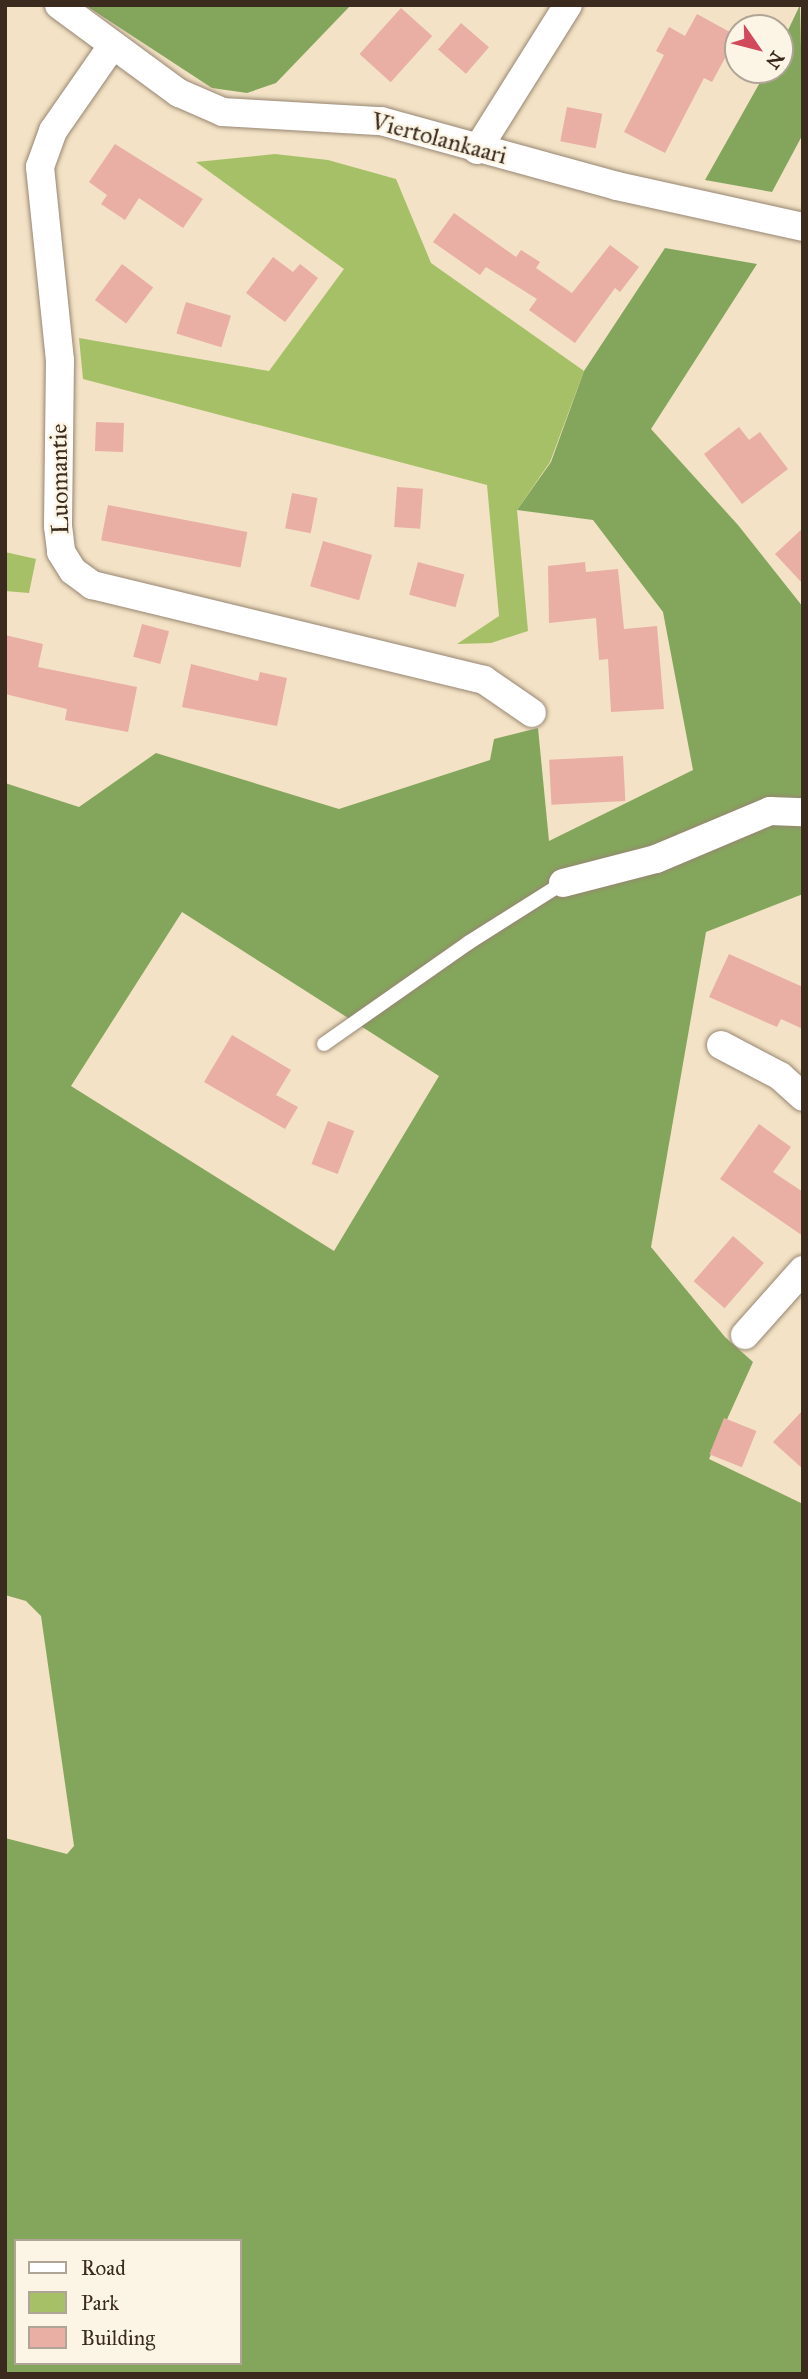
<!DOCTYPE html>
<html>
<head>
<meta charset="utf-8">
<style>
  body { margin:0 }
  #map { position:relative; width:808px; height:2379px; overflow:hidden; background:#f3e2c5; font-family:"IM FELL Great Primer",serif }
  div>[style] { position:absolute }
  .green>* { inset:0; background:#a6c067 }
  .forest>* { inset:0; background:#84a65c }
  .building>* { inset:0; background:#e9aea4; transform-origin:0 0 }
  .roads { filter:drop-shadow(0 0 2px #978672) drop-shadow(0 0 2px #978672) }
  .service>* { height:14px; margin:-7px; padding:0 7px; transform-origin:7px; border-radius:7px; background:#fff }
  .minor>* { height:28px; margin:-14px; padding:0 14px; transform-origin:14px; border-radius:14px; background:#fff }
  span { translate:-50% -50%; white-space:nowrap; text-align:center; line-height:1.15; -webkit-text-stroke:5px #fcf5e5; paint-order:stroke }
  .street-label { font-size:24px; color:#3b2a1e }
  .frame { position:absolute; inset:0; border:7px solid #3b2a1e; pointer-events:none }
  .legend { position:absolute; left:14px; top:2239px; width:228px; height:126px; box-sizing:border-box; background:#fcf5e5; border:2px solid #afa495; margin:0; padding:9px 12px; list-style:none; font-size:21px; color:#3b2a1e }
  .legend li { display:flex; align-items:center; gap:14px; height:35px }
  .legend b { width:35px; border:2px solid #afa495 }
  .north { position:absolute; left:724px; top:14px; width:70px; height:70px; box-sizing:border-box; background:#fcf5e5; border:2px solid #afa495; border-radius:50%; rotate:125deg; font-size:19px; font-weight:700; line-height:28px; text-align:center; color:#3b2a1e }
  .north::after { content:''; display:block; margin:auto; width:24px; height:32px; background:#d1495b; clip-path:polygon(50% 0,100% 100%,50% 72%,0 100%) }
</style>
</head>
<body>
<div id="map">
  <div class="green">
    <i style="clip-path:polygon(275px 154px,328px 160px,396px 179px,431px 263px,584px 371px,550px 462px,517px 510px,528px 631px,491px 643px,457px 644px,499px 616px,487px 485px,83px 379px,79px 338px,269px 371px,344px 269px,196px 162px)"></i>
    <i style="clip-path:polygon(5px 552px,36px 559px,29px 593px,5px 591px)"></i>
  </div>
  <div class="forest">
    <i style="clip-path:polygon(85px 5px,351px 5px,276px 83px,247px 93px,212px 88px)"></i>
    <i style="clip-path:polygon(800px 5px,803px 134px,772px 192px,705px 180px,767px 70px,780px 70px,780px 47px)"></i>
    <i style="clip-path:polygon(evenodd,665px 248px,757px 264px,651px 429px,738px 525px,803px 607px,803px 894px,706px 932px,651px 1247px,725px 1337px,753px 1362px,709px 1459px,803px 1504px,803px 2374px,5px 2374px,5px 1838px,67px 1854px,74px 1846px,41px 1616px,26px 1601px,5px 1595px,5px 783px,79px 807px,156px 753px,339px 809px,490px 760px,494px 739px,538px 728px,549px 841px,693px 770px,663px 612px,593px 520px,517px 510px,551px 462px,584px 371px,665px 248px,182px 912px,439px 1076px,334px 1251px,71px 1086px,182px 912px,665px 248px,16px 2241px,240px 2241px,240px 2363px,16px 2363px,16px 2241px)"></i>
  </div>
  <div class="building">
    <i style="left:401px;top:8px;width:42px;height:62px;rotate:42deg"></i>
    <i style="clip-path:polygon(697px 14px,737px 36px,712px 82px,704px 78px,665px 153px,624px 132px,664px 55px,656px 51px,669px 27px,685px 36px)"></i>
    <i style="left:461px;top:23px;width:37px;height:35px;rotate:41deg"></i>
    <i style="left:567px;top:107px;width:36px;height:35px;rotate:11deg"></i>
    <i style="clip-path:polygon(115px 144px,203px 199px,183px 228px,139px 198px,125px 220px,101px 204px,107px 195px,89px 182px)"></i>
    <i style="clip-path:polygon(454px 213px,516px 257px,521px 250px,540px 262px,536px 268px,572px 293px,610px 245px,639px 267px,620px 292px,615px 288px,575px 343px,529px 310px,537px 299px,486px 267px,480px 275px,433px 242px)"></i>
    <i style="clip-path:polygon(273px 257px,293px 272px,300px 264px,318px 278px,285px 322px,246px 293px)"></i>
    <i style="left:122px;top:264px;width:39px;height:45px;rotate:37deg"></i>
    <i style="left:186px;top:302px;width:47px;height:33px;rotate:17deg"></i>
    <i style="left:96px;top:422px;width:28px;height:29px;rotate:2deg"></i>
    <i style="clip-path:polygon(739px 427px,749px 440px,760px 432px,788px 469px,742px 504px,704px 454px)"></i>
    <i style="left:397px;top:487px;width:26px;height:40px;rotate:4deg"></i>
    <i style="left:292px;top:493px;width:26px;height:36px;rotate:11deg"></i>
    <i style="left:108px;top:505px;width:142px;height:36px;rotate:11deg"></i>
    <i style="clip-path:polygon(803px 528px,803px 584px,775px 554px)"></i>
    <i style="left:323px;top:541px;width:51px;height:47px;rotate:16deg"></i>
    <i style="left:418px;top:562px;width:48px;height:34px;rotate:15deg"></i>
    <i style="clip-path:polygon(585px 562px,586px 572px,618px 569px,624px 629px,657px 626px,664px 709px,611px 712px,608px 659px,599px 660px,596px 618px,549px 623px,548px 566px)"></i>
    <i style="left:142px;top:624px;width:28px;height:34px;rotate:15deg"></i>
    <i style="clip-path:polygon(5px 635px,43px 644px,38px 667px,137px 687px,128px 732px,65px 720px,67px 709px,5px 694px)"></i>
    <i style="clip-path:polygon(191px 664px,258px 681px,260px 672px,287px 678px,277px 726px,182px 707px)"></i>
    <i style="left:623px;top:756px;width:45px;height:74px;rotate:87deg"></i>
    <i style="clip-path:polygon(729px 954px,803px 987px,803px 1029px,781px 1019px,777px 1027px,709px 997px)"></i>
    <i style="clip-path:polygon(232px 1035px,291px 1070px,276px 1095px,298px 1107px,285px 1129px,204px 1082px)"></i>
    <i style="left:328px;top:1121px;width:28px;height:46px;rotate:21deg"></i>
    <i style="clip-path:polygon(759px 1124px,791px 1147px,773px 1172px,803px 1192px,803px 1236px,720px 1179px)"></i>
    <i style="left:733px;top:1236px;width:41px;height:60px;rotate:41deg"></i>
    <i style="clip-path:polygon(803px 1410px,803px 1469px,773px 1442px)"></i>
    <i style="left:724px;top:1418px;width:35px;height:39px;rotate:22deg"></i>
  </div>
  <div class="roads">
    <div class="service">
      <i style="left:324px;top:1044px;width:176px;rotate:-35deg"></i>
      <i style="left:468px;top:943px;width:112px;rotate:-32.3deg"></i>
    </div>
    <div class="minor">
      <i style="left:59px;top:5px;width:149px;rotate:36.3deg"></i>
      <i style="left:179px;top:93px;width:48px;rotate:23.4deg"></i>
      <i style="left:223px;top:112px;width:158px;rotate:3.3deg"></i>
      <i style="left:381px;top:121px;width:245px;rotate:15.4deg"></i>
      <i style="left:617px;top:186px;width:190px;rotate:12.4deg"></i>
      <i style="left:112px;top:46px;width:103px;rotate:124.8deg"></i>
      <i style="left:53px;top:131px;width:38px;rotate:110deg"></i>
      <i style="left:40px;top:167px;width:194px;rotate:84.1deg"></i>
      <i style="left:60px;top:360px;width:166px;rotate:90.7deg"></i>
      <i style="left:58px;top:526px;width:26px;rotate:83deg"></i>
      <i style="left:61px;top:552px;width:22px;rotate:58deg"></i>
      <i style="left:73px;top:571px;width:24px;rotate:36deg"></i>
      <i style="left:92px;top:585px;width:403px;rotate:13.6deg"></i>
      <i style="left:484px;top:680px;width:58px;rotate:34.5deg"></i>
      <i style="left:477px;top:150px;width:171px;rotate:-57.9deg"></i>
      <i style="left:563px;top:883px;width:96px;rotate:-14.5deg"></i>
      <i style="left:656px;top:859px;width:124px;rotate:-22.8deg"></i>
      <i style="left:770px;top:811px;width:33px;rotate:2deg"></i>
      <i style="left:721px;top:1045px;width:67px;rotate:27.7deg"></i>
      <i style="left:780px;top:1076px;width:31px;rotate:42deg"></i>
      <i style="left:745px;top:1335px;width:87px;rotate:-48.3deg"></i>
    </div>
  </div>
  <div class="street-label">
    <span style="left:439px;top:139px;rotate:15deg">Viertolankaari</span>
    <span style="left:60px;top:479px;rotate:-91deg">Luomantie</span>
  </div>
  <div class="frame"></div>
  <ul class="legend">
  <li><b style="height:9px;background:#fff"></b>Road</li>
  <li><b style="height:19px;background:#a6c067"></b>Park</li>
  <li><b style="height:19px;background:#e9aea4"></b>Building</li>
  </ul>
  <div class="north">N</div>
</div>
</body>
</html>
